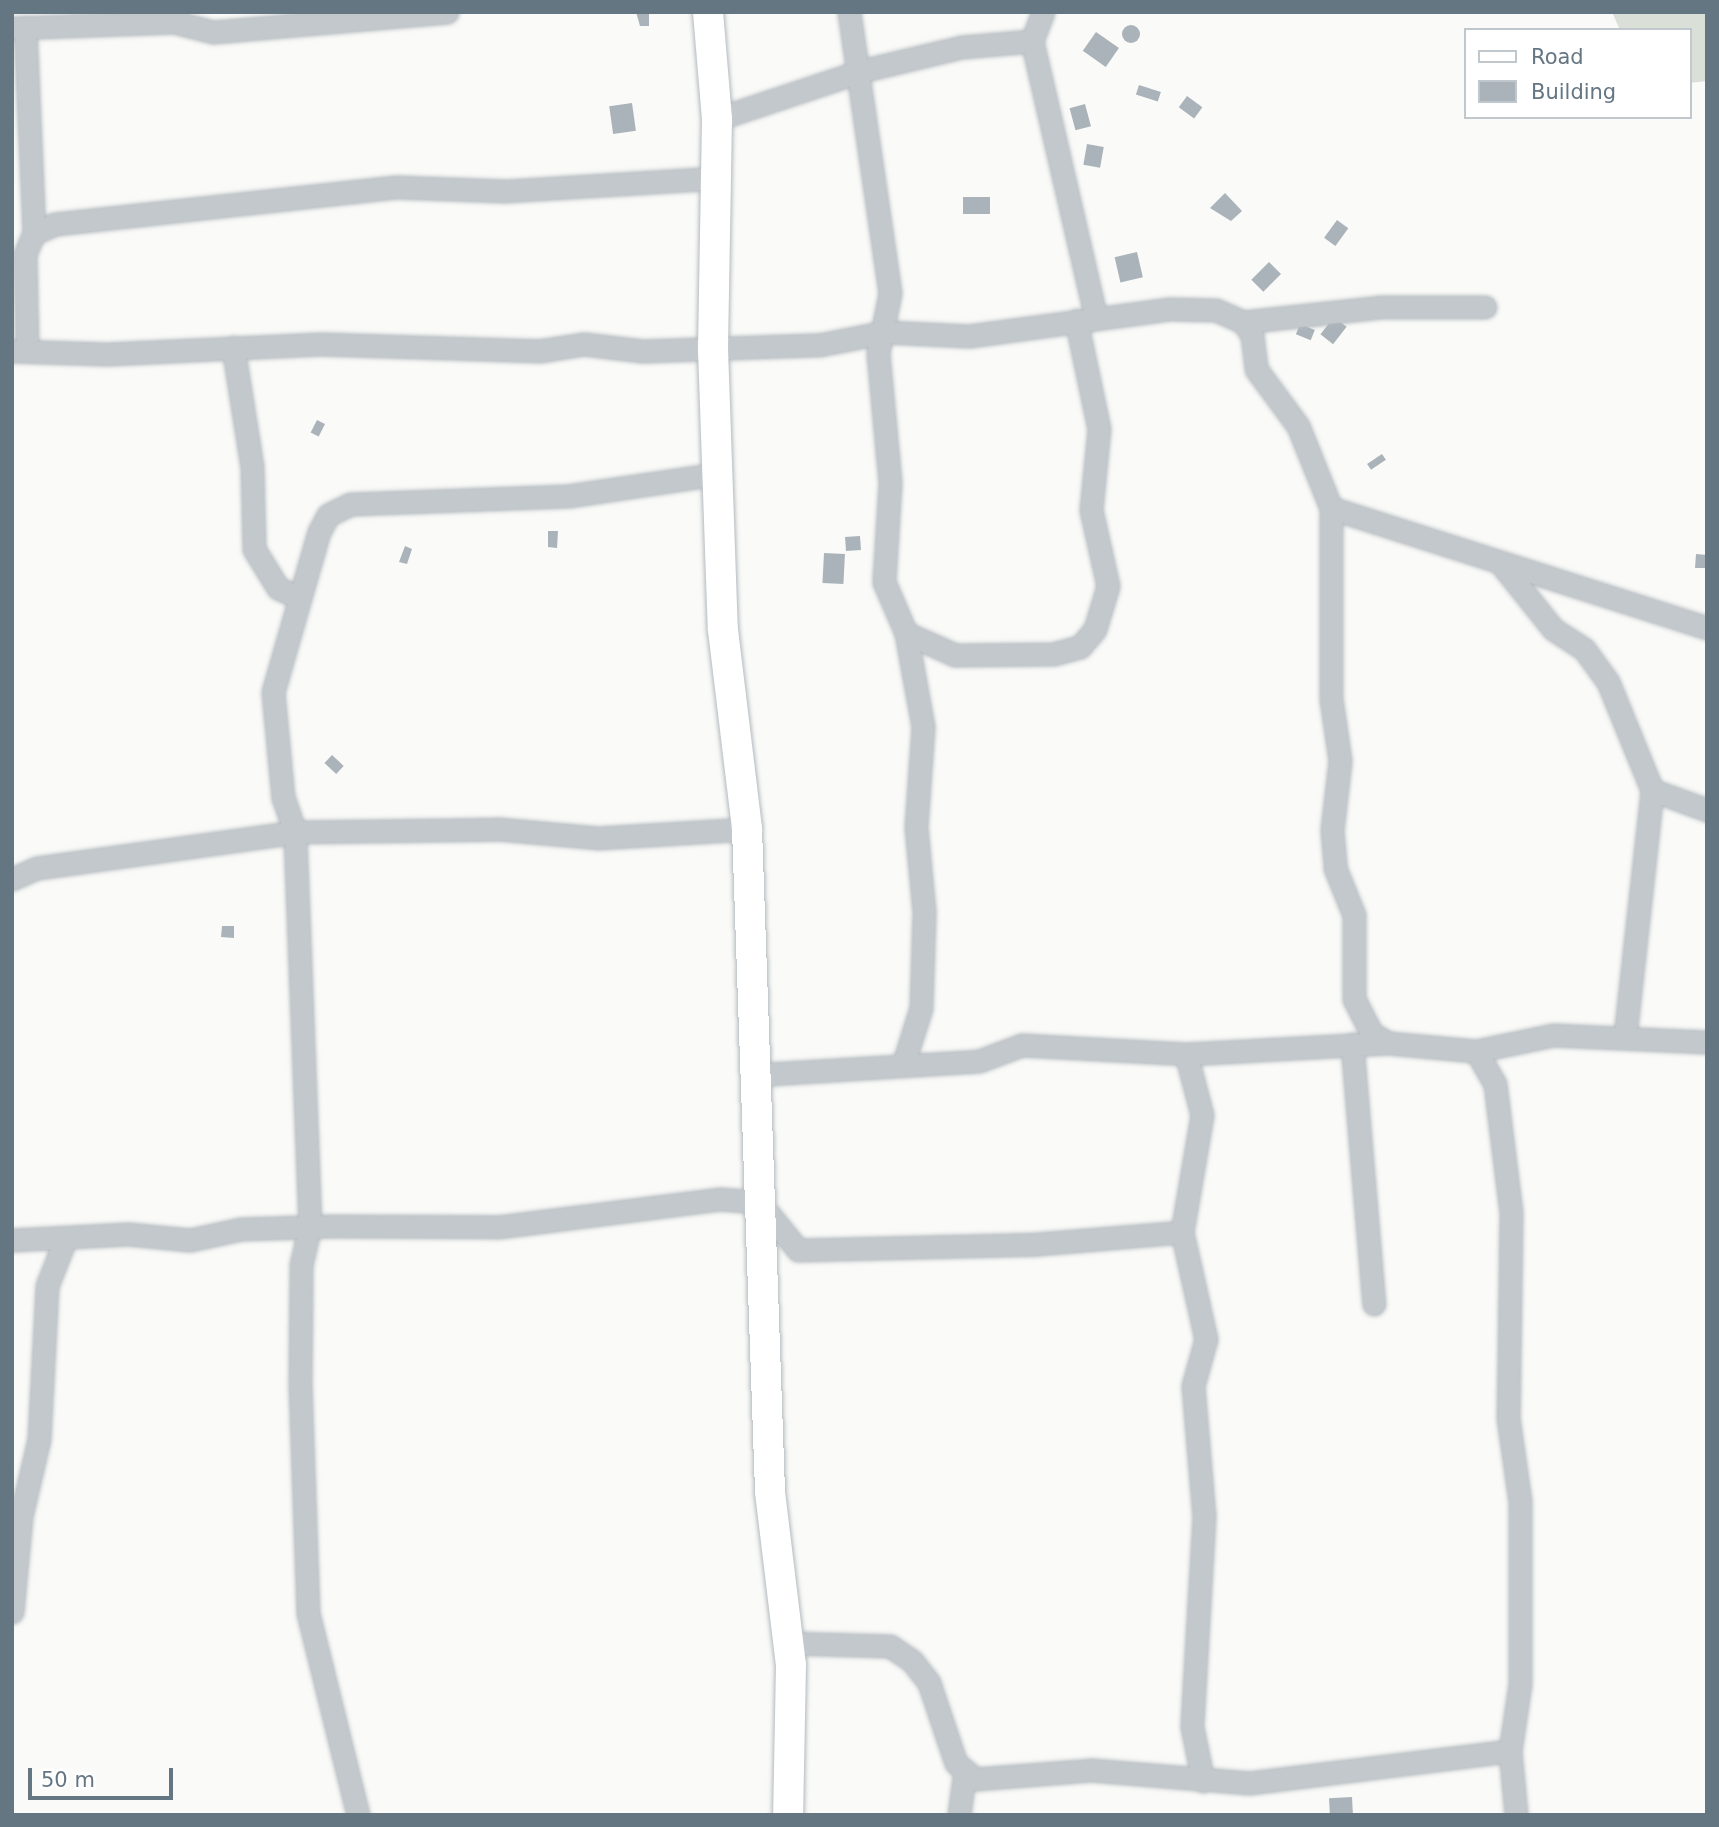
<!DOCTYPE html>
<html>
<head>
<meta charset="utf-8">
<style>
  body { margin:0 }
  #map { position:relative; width:1719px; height:1827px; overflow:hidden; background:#fafaf8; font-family:"DejaVu Sans",sans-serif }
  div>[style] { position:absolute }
  .green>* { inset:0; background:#dadfd7 }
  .building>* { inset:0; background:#aab3b9; transform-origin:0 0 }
  .round { border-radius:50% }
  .roads { filter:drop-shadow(0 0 2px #b3babf) drop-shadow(0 0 2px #b3babf) }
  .street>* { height:21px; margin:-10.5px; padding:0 10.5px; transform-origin:10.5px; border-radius:10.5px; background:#c3c8cc }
  .secondary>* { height:30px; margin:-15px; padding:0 15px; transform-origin:15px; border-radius:15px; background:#fff }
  span { translate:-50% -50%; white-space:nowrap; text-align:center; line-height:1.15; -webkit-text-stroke:7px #fff; paint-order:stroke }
  .frame { position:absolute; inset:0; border:14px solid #657683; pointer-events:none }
  .legend { position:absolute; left:1464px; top:28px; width:228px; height:91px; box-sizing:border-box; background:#fff; border:2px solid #c1c8cd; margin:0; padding:9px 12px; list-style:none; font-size:21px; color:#657683 }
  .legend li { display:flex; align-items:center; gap:14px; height:35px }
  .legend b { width:35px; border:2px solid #c1c8cd }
  .scale { position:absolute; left:28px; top:1768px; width:145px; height:32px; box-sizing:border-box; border:4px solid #657683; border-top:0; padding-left:9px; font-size:21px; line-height:24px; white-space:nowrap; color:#657683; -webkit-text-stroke:5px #fff; paint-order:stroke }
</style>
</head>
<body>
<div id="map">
  <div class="green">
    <i style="clip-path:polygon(1612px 12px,1707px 12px,1707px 81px,1689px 83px,1689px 30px,1620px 30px)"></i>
  </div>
  <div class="building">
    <i style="clip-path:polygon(636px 12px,649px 12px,649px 26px,640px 26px)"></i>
    <i class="round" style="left:1122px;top:25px;width:18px;height:18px"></i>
    <i style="left:1096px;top:32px;width:28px;height:23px;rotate:35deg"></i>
    <i style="left:1139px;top:85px;width:23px;height:10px;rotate:18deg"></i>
    <i style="left:1187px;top:96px;width:19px;height:14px;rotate:36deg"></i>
    <i style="left:632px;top:103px;width:28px;height:23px;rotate:82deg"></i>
    <i style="left:1085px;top:104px;width:23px;height:16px;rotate:75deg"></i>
    <i style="left:1087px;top:144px;width:17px;height:21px;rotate:10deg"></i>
    <i style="clip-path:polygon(1225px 193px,1242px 211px,1231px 221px,1210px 208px)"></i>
    <i style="left:963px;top:197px;width:27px;height:17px"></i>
    <i style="left:1337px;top:220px;width:14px;height:22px;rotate:36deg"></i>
    <i style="left:1137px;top:252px;width:26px;height:23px;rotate:77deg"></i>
    <i style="left:1269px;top:262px;width:17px;height:25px;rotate:45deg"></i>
    <i style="left:1334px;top:317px;width:16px;height:22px;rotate:38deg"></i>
    <i style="left:1300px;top:324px;width:16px;height:11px;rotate:22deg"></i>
    <i style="left:317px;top:420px;width:9px;height:14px;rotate:27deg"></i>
    <i style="left:1382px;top:454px;width:7px;height:18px;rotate:56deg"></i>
    <i style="clip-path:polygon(548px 531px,558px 531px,557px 548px,548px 547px)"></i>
    <i style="left:860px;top:536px;width:14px;height:15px;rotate:86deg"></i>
    <i style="clip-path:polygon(405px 546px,412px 549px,407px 564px,399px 562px)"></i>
    <i style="left:824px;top:553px;width:21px;height:30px;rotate:3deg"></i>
    <i style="clip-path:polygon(1696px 554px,1707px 555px,1707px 568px,1695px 568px)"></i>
    <i style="left:332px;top:755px;width:16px;height:11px;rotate:43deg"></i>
    <i style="clip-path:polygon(222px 926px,234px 926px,234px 938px,221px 937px)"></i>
    <i style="left:1352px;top:1797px;width:18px;height:23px;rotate:87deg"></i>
  </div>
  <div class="roads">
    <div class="street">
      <i style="left:849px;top:12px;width:284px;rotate:81.7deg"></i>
      <i style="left:890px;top:293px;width:61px;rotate:101.3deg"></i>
      <i style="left:878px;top:353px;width:131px;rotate:84.7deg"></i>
      <i style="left:890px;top:483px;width:99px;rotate:93.5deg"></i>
      <i style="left:884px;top:582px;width:56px;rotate:66.7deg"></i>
      <i style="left:906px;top:633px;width:96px;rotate:79.7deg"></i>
      <i style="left:923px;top:727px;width:100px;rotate:94deg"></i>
      <i style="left:916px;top:827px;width:85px;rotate:84.6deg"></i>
      <i style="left:924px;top:912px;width:96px;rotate:91.8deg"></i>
      <i style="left:921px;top:1008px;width:57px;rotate:107.5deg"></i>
      <i style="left:1043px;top:12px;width:31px;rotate:111deg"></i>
      <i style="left:1032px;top:41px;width:284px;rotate:77deg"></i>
      <i style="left:25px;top:27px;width:206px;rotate:87.5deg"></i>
      <i style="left:12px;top:28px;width:162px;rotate:-2.1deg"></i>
      <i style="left:174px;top:22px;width:40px;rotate:14.4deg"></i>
      <i style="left:213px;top:32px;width:235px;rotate:-4.9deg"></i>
      <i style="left:717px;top:119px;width:152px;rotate:-18.4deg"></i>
      <i style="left:861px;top:71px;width:104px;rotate:-13.4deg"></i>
      <i style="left:962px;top:47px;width:70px;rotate:-4.9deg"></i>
      <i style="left:1243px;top:322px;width:16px;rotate:55deg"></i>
      <i style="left:1252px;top:335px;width:34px;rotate:83deg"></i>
      <i style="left:1256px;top:369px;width:71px;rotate:53.6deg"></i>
      <i style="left:1298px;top:426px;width:88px;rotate:68.1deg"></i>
      <i style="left:1331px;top:508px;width:191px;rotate:90deg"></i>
      <i style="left:1331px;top:699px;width:63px;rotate:81.7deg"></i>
      <i style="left:1340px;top:761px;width:69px;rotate:96.6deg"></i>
      <i style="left:1332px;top:830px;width:38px;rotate:85deg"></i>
      <i style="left:1335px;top:868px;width:51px;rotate:68deg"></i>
      <i style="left:1354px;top:915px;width:84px;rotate:90deg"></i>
      <i style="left:1354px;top:999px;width:38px;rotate:63deg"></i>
      <i style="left:1371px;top:1033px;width:20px;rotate:30deg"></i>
      <i style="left:233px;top:347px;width:121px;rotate:81deg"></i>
      <i style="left:252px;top:467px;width:82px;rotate:88.6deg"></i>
      <i style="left:254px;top:549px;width:46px;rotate:58.4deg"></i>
      <i style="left:278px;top:588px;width:23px;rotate:25deg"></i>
      <i style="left:27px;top:350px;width:96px;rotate:-91.2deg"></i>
      <i style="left:25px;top:254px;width:23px;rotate:-67deg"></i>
      <i style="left:34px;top:233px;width:23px;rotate:-23deg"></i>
      <i style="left:55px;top:224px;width:343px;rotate:-6.2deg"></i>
      <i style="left:396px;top:187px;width:110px;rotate:2.1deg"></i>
      <i style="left:506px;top:191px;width:210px;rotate:-3.5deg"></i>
      <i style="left:12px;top:351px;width:95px;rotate:1.8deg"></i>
      <i style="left:107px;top:354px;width:214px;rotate:-2.7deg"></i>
      <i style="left:321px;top:344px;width:218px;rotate:1.8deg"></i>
      <i style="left:539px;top:351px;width:46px;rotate:-8.8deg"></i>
      <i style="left:584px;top:344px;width:59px;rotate:6.8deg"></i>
      <i style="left:643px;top:351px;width:176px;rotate:-2deg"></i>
      <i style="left:819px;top:345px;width:67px;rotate:-11.1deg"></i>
      <i style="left:885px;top:332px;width:84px;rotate:2.7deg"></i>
      <i style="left:969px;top:336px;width:203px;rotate:-7.7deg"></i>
      <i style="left:1170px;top:309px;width:46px;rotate:1.2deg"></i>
      <i style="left:1216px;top:310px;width:30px;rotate:24deg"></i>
      <i style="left:1243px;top:322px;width:138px;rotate:-6.2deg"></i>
      <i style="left:1380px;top:307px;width:105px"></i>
      <i style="left:1331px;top:508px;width:395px;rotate:17.7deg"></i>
      <i style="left:1501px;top:564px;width:83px;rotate:51.3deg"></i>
      <i style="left:1553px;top:629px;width:37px;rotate:33deg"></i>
      <i style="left:1584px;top:649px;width:41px;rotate:54deg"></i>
      <i style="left:1608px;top:682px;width:117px;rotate:67.8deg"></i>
      <i style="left:1652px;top:790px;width:59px;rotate:20deg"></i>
      <i style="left:906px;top:633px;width:54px;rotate:24.2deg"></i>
      <i style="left:955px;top:655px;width:98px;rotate:-0.6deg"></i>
      <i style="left:1053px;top:654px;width:28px;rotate:-15deg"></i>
      <i style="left:1080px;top:647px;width:23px;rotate:-50deg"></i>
      <i style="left:1095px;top:629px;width:45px;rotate:-73.2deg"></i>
      <i style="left:1108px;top:586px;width:78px;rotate:-102.6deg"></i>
      <i style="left:1091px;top:510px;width:81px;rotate:-84.4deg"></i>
      <i style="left:1099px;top:429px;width:111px;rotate:-101.9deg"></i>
      <i style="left:12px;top:879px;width:27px;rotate:-24deg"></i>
      <i style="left:37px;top:868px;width:260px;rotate:-7.9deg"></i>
      <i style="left:295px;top:832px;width:203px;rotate:-0.8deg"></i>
      <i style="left:498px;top:829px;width:100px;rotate:5.1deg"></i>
      <i style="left:598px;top:838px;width:149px;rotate:-3.5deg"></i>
      <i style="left:1625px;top:1036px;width:247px;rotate:-83.7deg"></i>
      <i style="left:1352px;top:1044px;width:261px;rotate:85.2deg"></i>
      <i style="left:1476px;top:1051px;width:38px;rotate:60deg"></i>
      <i style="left:1495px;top:1084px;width:130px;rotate:82.9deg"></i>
      <i style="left:1511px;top:1213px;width:205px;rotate:90.8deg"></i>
      <i style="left:1508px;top:1418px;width:84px;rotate:81.8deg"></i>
      <i style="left:1520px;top:1501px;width:183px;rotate:90deg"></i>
      <i style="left:1520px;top:1684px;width:68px;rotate:98.5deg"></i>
      <i style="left:1510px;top:1751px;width:64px;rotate:84.6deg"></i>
      <i style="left:1186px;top:1054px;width:63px;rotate:75.3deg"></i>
      <i style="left:1202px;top:1115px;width:119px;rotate:99.7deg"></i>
      <i style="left:1182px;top:1232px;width:110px;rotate:77.4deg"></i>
      <i style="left:1206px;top:1339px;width:49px;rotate:105.5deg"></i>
      <i style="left:1193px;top:1386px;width:130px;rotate:85.2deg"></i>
      <i style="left:1204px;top:1516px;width:211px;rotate:93.3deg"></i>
      <i style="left:1192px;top:1727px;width:55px;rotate:78.5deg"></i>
      <i style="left:752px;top:1075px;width:227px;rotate:-3.5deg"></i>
      <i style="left:979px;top:1061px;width:46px;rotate:-20.4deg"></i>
      <i style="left:1022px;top:1045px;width:164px;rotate:3.1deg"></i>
      <i style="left:1186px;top:1054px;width:202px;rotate:-3.1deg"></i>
      <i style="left:1388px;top:1043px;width:88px;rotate:5.2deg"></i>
      <i style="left:1476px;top:1051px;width:79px;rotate:-11.7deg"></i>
      <i style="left:1553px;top:1035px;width:154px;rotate:2.6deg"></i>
      <i style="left:12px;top:1240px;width:116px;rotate:-3deg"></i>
      <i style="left:128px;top:1234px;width:62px;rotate:5.5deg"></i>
      <i style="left:190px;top:1240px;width:52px;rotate:-12.2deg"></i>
      <i style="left:241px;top:1229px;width:91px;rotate:-1.9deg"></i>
      <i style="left:332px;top:1226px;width:166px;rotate:0.3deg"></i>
      <i style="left:498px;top:1227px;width:223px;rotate:-7.2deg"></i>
      <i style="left:719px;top:1199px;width:40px;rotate:4.3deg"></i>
      <i style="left:759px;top:1202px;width:62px;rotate:50.9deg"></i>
      <i style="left:798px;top:1250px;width:239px;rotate:-1.4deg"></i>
      <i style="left:1037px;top:1244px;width:145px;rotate:-4.7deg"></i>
      <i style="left:12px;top:1612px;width:96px;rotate:-84.6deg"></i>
      <i style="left:21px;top:1516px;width:79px;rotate:-76.8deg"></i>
      <i style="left:39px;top:1439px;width:153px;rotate:-87deg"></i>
      <i style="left:47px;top:1286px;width:49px;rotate:-68.6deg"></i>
      <i style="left:787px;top:1643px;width:103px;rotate:1.7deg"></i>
      <i style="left:890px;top:1646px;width:27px;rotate:34deg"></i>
      <i style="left:912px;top:1661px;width:28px;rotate:52deg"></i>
      <i style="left:929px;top:1683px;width:84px;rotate:71.4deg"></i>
      <i style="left:956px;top:1763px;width:25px;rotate:40deg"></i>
      <i style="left:975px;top:1779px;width:116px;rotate:-4.4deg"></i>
      <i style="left:1091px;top:1770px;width:159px;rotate:4.7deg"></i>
      <i style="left:1249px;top:1783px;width:263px;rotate:-7deg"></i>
      <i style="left:358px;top:1815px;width:208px;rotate:-103.9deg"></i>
      <i style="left:308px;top:1613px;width:227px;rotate:-92deg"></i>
      <i style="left:300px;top:1386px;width:121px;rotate:-89.5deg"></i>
      <i style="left:301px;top:1265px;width:39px;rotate:-77deg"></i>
      <i style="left:310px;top:1227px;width:395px;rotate:-92.2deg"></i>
      <i style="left:295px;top:832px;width:36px;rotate:-109deg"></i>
      <i style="left:283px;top:798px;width:106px;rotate:-95.4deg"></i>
      <i style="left:273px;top:692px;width:166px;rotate:-74deg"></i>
      <i style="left:319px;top:532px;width:19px;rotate:-62deg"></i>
      <i style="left:328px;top:515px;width:25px;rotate:-26deg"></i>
      <i style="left:351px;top:504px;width:217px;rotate:-2.1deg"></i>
      <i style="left:568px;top:496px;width:151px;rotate:-8.4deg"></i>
      <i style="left:959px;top:1815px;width:45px;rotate:-82.4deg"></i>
    </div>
    <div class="secondary">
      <i style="left:708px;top:12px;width:107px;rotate:85.2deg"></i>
      <i style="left:717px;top:119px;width:230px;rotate:91deg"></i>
      <i style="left:713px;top:349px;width:281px;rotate:88deg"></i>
      <i style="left:723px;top:630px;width:200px;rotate:83.1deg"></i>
      <i style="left:747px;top:829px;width:663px;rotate:88.01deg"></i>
      <i style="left:770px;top:1492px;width:174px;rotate:83.1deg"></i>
      <i style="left:791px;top:1665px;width:150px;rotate:91.1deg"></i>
    </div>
  </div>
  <div class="frame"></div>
  <ul class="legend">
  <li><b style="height:9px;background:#fff"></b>Road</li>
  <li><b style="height:19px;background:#aab3b9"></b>Building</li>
  </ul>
  <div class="scale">50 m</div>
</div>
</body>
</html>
